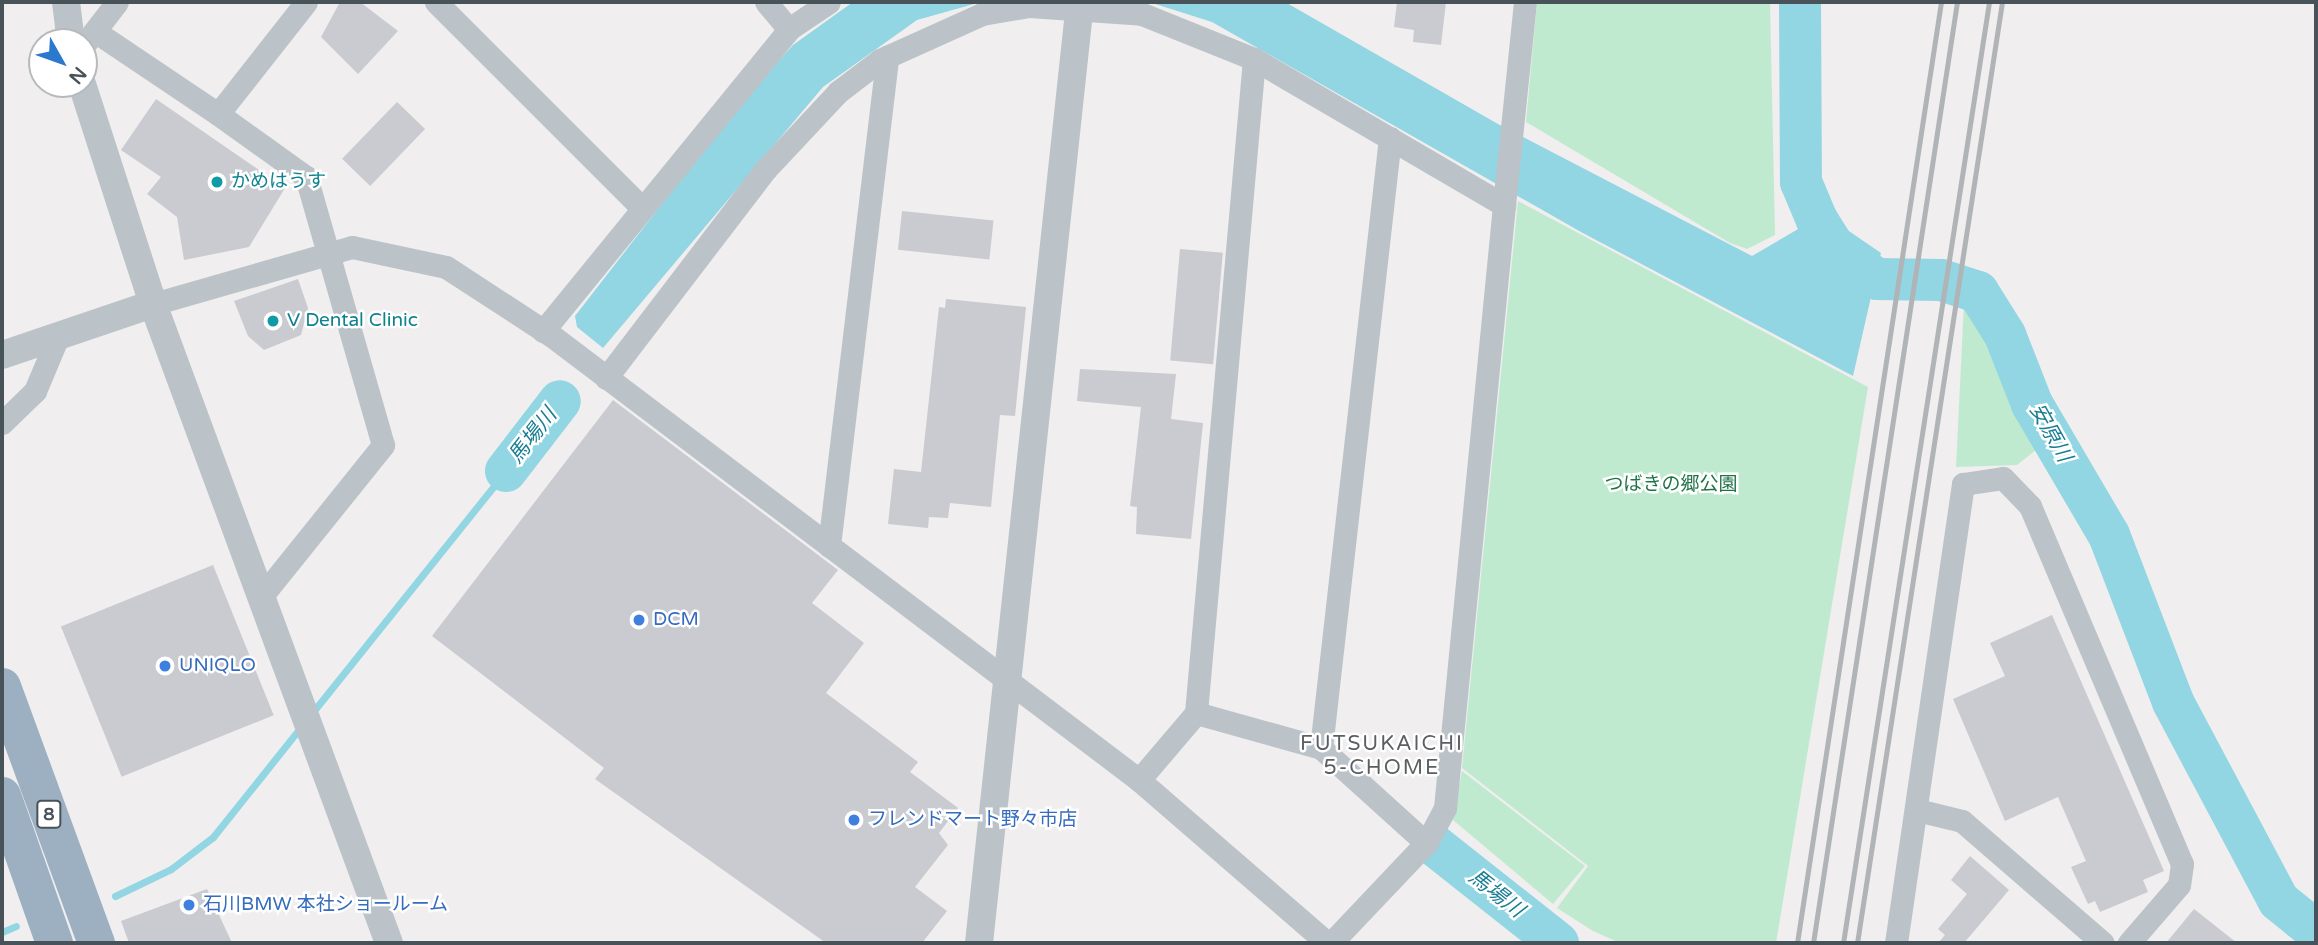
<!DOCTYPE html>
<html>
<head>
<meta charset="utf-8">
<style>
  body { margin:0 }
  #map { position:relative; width:2318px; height:945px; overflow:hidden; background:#f0eeee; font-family:"Varela Round","Noto Sans JP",sans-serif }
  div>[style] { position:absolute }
  .green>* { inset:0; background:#c0eacf }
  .water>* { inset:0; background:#92d5e3 }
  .stream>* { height:7px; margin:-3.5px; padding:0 3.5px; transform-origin:3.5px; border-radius:3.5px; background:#92d5e3 }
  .river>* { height:42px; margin:-21px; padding:0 21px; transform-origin:21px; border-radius:21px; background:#92d5e3 }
  .building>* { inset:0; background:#c9cbd0; transform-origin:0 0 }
  .minor>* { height:23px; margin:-11.5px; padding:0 11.5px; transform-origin:11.5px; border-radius:11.5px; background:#bbc3c9 }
  .tertiary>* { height:28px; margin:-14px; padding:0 14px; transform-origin:14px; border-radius:14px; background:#bbc3c9 }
  .trunk>* { height:37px; margin:-18.5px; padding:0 18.5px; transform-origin:18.5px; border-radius:18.5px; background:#9db0c1 }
  .rail>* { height:5px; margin:-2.5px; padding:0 2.5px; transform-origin:2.5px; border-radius:2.5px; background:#b1b4b7 }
  .dots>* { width:19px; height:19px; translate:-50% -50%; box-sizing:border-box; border:4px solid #fff; border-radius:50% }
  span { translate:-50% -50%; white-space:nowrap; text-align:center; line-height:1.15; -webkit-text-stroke:5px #fff; paint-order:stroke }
  .shield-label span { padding:2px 5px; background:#fff; border:2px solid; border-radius:5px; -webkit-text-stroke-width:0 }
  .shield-label { font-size:18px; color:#485259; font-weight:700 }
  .culture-label { font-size:19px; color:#0d838f }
  .left { translate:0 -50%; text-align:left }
  .park-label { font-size:19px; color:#207346 }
  .shop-label { font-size:19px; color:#366cbe }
  .water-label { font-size:21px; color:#1a7e93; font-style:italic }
  .neighbourhood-label { font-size:21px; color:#5b5f62; letter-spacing:2px }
  .frame { position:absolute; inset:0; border:4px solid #485259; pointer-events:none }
  .north { position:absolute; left:28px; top:28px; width:70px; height:70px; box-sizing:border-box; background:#fff; border:2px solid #b6babd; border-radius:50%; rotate:130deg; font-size:19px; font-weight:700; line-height:28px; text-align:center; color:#485259 }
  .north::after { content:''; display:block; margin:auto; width:24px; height:32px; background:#2b79cd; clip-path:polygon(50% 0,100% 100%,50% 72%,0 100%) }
</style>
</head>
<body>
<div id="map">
  <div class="green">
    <i style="clip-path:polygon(1537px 2px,1770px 2px,1775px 235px,1747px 249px,1730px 243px,1526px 122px)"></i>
    <i style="clip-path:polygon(1518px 201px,1868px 387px,1776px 943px,1620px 943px,1593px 931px,1557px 908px,1588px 866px,1462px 768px)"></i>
    <i style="clip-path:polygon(1964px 303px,1985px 322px,2017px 403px,2042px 445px,2017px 465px,1956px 467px)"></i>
    <i style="clip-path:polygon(1462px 771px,1585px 866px,1553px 904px,1453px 820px)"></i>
  </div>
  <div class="water">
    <i style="clip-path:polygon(853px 2px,981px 2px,917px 20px,823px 87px,603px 348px,577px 327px,575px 316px,741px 102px,793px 45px)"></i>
    <i style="clip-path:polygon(1149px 2px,1285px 2px,1498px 124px,1752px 256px,1824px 214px,1881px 253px,1853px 376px,1581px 232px,1212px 22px)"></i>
  </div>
  <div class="stream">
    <i style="left:312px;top:713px;width:310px;rotate:-51.3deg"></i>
    <i style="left:115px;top:896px;width:62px;rotate:-25.7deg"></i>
    <i style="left:171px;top:869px;width:53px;rotate:-37.3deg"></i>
    <i style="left:213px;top:837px;width:139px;rotate:-51.4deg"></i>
    <i style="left:2px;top:932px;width:15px;rotate:-23deg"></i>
  </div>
  <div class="river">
    <i style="left:1800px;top:2px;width:180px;rotate:89.7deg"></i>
    <i style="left:1801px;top:182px;width:41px;rotate:67.2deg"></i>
    <i style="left:1817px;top:220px;width:38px;rotate:58deg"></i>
    <i style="left:1837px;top:252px;width:48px;rotate:34deg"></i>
    <i style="left:1877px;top:279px;width:64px;rotate:0.9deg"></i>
    <i style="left:1941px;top:280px;width:39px;rotate:18deg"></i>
    <i style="left:1978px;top:292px;width:51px;rotate:57.9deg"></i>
    <i style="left:2005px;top:335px;width:74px;rotate:68.6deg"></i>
    <i style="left:2032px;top:404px;width:152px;rotate:59.6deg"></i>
    <i style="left:2109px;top:535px;width:179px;rotate:69deg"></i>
    <i style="left:2173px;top:702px;width:225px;rotate:62deg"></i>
    <i style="left:2279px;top:901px;width:48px;rotate:39deg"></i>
    <i style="left:506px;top:471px;width:88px;rotate:-52.4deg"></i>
    <i style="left:1434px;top:845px;width:158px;rotate:38.3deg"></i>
  </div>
  <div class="building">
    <i style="clip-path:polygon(340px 2px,360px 2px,398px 31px,358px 74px,321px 37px)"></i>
    <i style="clip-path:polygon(1397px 2px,1446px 2px,1441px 45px,1413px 42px,1414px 30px,1394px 27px)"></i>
    <i style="clip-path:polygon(156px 99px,285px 188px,249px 247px,184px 260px,177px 217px,147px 194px,161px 177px,121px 150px)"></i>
    <i style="left:397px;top:102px;width:39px;height:79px;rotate:44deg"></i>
    <i style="left:902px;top:211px;width:92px;height:39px;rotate:6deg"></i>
    <i style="left:1180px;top:249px;width:43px;height:112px;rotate:5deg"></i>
    <i style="clip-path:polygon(298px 279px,308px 308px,301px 335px,264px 350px,248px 336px,234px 301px)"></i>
    <i style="clip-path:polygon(946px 299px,1026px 307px,1015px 416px,1000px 415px,991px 507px,950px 503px,948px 518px,929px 517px,928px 528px,888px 524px,894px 469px,921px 472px,939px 307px,945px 308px)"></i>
    <i style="clip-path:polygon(1080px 369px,1176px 374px,1171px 419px,1203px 423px,1191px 539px,1136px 534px,1137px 507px,1130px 506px,1141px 407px,1077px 401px)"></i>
    <i style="clip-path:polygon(613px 400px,838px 570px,812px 603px,864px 643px,826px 693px,918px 762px,910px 772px,958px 808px,939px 833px,948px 845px,915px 887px,947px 911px,922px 943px,826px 943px,595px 779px,604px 768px,432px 636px)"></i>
    <i style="left:213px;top:565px;width:162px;height:164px;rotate:68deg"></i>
    <i style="clip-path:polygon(2052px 615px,2164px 871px,2143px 880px,2148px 892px,2100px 912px,2095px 901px,2088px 904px,2071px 867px,2086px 861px,2058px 797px,2005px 821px,1953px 699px,2005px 676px,1990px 643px)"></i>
    <i style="clip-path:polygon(1970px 856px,2009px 890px,1964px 943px,1938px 943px,1945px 935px,1938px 929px,1967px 894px,1951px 880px)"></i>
    <i style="clip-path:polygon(207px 889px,232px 943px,129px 943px,121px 921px)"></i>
    <i style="clip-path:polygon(2194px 909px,2237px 943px,2166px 943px)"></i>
  </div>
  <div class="minor">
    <i style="left:436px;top:2px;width:288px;rotate:45deg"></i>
    <i style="left:766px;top:2px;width:35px;rotate:50deg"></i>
    <i style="left:96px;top:32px;width:147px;rotate:33.9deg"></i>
    <i style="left:87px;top:41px;width:49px;rotate:-52.4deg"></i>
    <i style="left:1254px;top:59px;width:290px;rotate:30.3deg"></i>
    <i style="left:1504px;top:205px;width:606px;rotate:95.59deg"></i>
    <i style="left:1445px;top:808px;width:40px;rotate:118deg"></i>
    <i style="left:1504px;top:205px;width:204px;rotate:-84.1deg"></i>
    <i style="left:153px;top:304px;width:207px;rotate:-16deg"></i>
    <i style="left:352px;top:247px;width:96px;rotate:12deg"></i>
    <i style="left:446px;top:267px;width:126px;rotate:33.1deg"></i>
    <i style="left:552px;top:336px;width:736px;rotate:37.1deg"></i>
    <i style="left:1139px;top:780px;width:249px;rotate:40.9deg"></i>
    <i style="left:543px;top:331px;width:390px;rotate:-50.8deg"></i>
    <i style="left:789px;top:29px;width:48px;rotate:-34deg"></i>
    <i style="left:606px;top:378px;width:263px;rotate:-52.6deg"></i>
    <i style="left:766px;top:169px;width:105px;rotate:-46.9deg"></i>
    <i style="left:838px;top:92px;width:53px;rotate:-37.3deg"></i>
    <i style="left:880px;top:60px;width:112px;rotate:-24.3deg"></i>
    <i style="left:982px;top:14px;width:48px;rotate:-9.7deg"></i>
    <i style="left:1029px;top:6px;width:113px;rotate:4deg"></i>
    <i style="left:1142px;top:14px;width:121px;rotate:21.9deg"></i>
    <i style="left:1254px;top:59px;width:657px;rotate:95.07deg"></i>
    <i style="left:1196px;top:713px;width:130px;rotate:15.6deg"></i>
    <i style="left:1321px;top:748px;width:142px;rotate:42.1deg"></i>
    <i style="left:1426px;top:843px;width:138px;rotate:133.5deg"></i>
    <i style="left:2px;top:423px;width:46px;rotate:-44.1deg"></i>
    <i style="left:35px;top:391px;width:62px;rotate:-67.2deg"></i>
    <i style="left:829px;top:546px;width:493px;rotate:-83.2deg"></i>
    <i style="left:261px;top:597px;width:195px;rotate:-51.2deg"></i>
    <i style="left:383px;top:445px;width:279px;rotate:-106deg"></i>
    <i style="left:306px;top:177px;width:108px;rotate:-144.4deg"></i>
    <i style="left:218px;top:114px;width:142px;rotate:-51.8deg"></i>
    <i style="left:1321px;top:748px;width:614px;rotate:-83.55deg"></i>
    <i style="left:1139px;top:780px;width:88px;rotate:-49.6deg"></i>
    <i style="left:1917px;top:810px;width:46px;rotate:13.7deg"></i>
    <i style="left:1962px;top:821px;width:186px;rotate:40.9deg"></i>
    <i style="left:1896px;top:943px;width:464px;rotate:-81.7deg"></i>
    <i style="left:1963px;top:484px;width:40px;rotate:-8.5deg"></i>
    <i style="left:2003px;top:478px;width:39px;rotate:46deg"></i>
    <i style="left:2030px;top:506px;width:389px;rotate:67deg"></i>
    <i style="left:2182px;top:864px;width:21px;rotate:98deg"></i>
    <i style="left:2179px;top:885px;width:77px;rotate:130.8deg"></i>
  </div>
  <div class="tertiary">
    <i style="left:66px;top:2px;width:40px;rotate:82.9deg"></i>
    <i style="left:82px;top:84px;width:231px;rotate:72.1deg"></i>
    <i style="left:153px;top:304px;width:681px;rotate:69.73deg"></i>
    <i style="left:2px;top:355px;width:159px;rotate:-18.7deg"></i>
    <i style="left:979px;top:943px;width:946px;rotate:-83.87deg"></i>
  </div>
  <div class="trunk">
    <i style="left:2px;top:686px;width:274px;rotate:69.9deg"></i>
    <i style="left:2px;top:795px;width:157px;rotate:70.6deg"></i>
  </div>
  <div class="rail">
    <i style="left:1797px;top:943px;width:952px;rotate:-81.3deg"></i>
    <i style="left:1813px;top:943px;width:952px;rotate:-81.3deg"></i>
    <i style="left:1843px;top:943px;width:952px;rotate:-81.18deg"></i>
    <i style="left:1857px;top:943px;width:952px;rotate:-81.24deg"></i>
  </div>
  <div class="dots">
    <i style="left:217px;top:182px;background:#0f9aa8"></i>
    <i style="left:273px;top:321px;background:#0f9aa8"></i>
    <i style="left:639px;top:620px;background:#3f7fe0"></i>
    <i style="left:165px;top:666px;background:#3f7fe0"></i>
    <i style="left:854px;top:820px;background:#3f7fe0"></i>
    <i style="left:189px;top:905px;background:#3f7fe0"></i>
  </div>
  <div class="shield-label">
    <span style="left:49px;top:814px">8</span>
  </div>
  <div class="culture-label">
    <span class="left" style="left:231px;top:182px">かめはうす</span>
    <span class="left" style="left:287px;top:321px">V Dental Clinic</span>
  </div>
  <div class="park-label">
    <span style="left:1671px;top:485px">つばきの郷公園</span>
  </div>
  <div class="shop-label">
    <span class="left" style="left:653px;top:620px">DCM</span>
    <span class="left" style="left:179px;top:666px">UNIQLO</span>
    <span class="left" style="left:868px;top:820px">フレンドマート野々市店</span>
    <span class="left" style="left:203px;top:905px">石川BMW 本社ショールーム</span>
  </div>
  <div class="water-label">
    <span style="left:2050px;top:433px;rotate:61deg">安原川</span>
    <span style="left:533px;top:436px;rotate:-52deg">馬場川</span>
    <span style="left:1496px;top:894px;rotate:38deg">馬場川</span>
  </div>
  <div class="neighbourhood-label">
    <span style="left:1382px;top:756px">FUTSUKAICHI<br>5-CHOME</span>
  </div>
  <div class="frame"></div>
  <div class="north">N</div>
</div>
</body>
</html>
